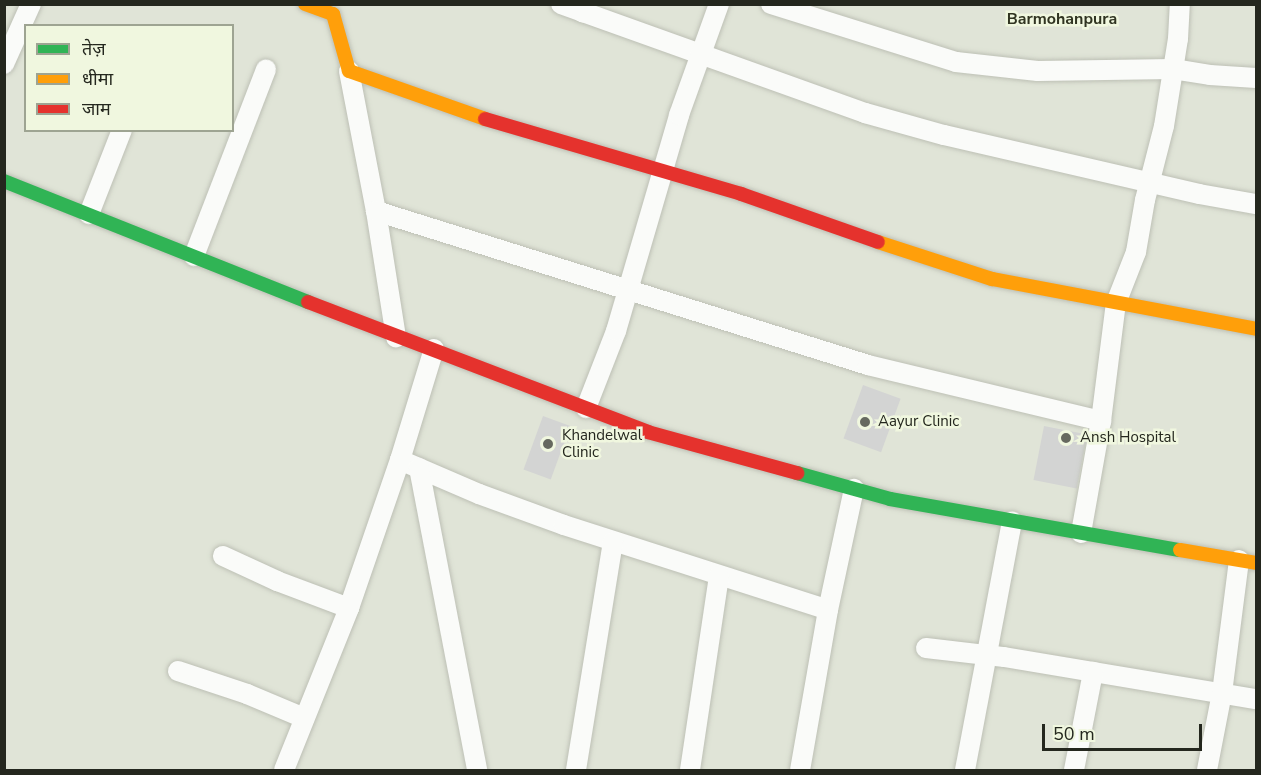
<!DOCTYPE html>
<html>
<head>
<meta charset="utf-8">
<style>
  body { margin:0 }
  #map { position:relative; width:1261px; height:775px; overflow:hidden; background:#e0e4d7; font-family:"Nunito Sans","Noto Sans Devanagari",sans-serif }
  div>[style] { position:absolute }
  .building>* { inset:0; background:#d3d4d3; transform-origin:0 0 }
  .roads { filter:drop-shadow(0 0 2px #bdc0b5) drop-shadow(0 0 2px #bdc0b5) }
  .street>* { height:20px; margin:-10px; padding:0 10px; transform-origin:10px; border-radius:10px; background:#fafbf9 }
  .fast>* { height:14px; margin:-7px; padding:0 7px; transform-origin:7px; border-radius:7px; background:#30b455 }
  .slow>* { height:14px; margin:-7px; padding:0 7px; transform-origin:7px; border-radius:7px; background:#ff9f0a }
  .jam>* { height:14px; margin:-7px; padding:0 7px; transform-origin:7px; border-radius:7px; background:#e5322d }
  .dots>* { width:16px; height:16px; translate:-50% -50%; box-sizing:border-box; border:3px solid #f0f7df; border-radius:50% }
  span { translate:-50% -50%; white-space:nowrap; text-align:center; line-height:1.15; -webkit-text-stroke:5px #f0f7df; paint-order:stroke }
  .poi-label { font-size:15px; color:#24271e }
  .left { translate:0 -50%; text-align:left }
  .neighbourhood-label { font-size:16px; color:#303421; font-weight:700 }
  .frame { position:absolute; inset:0; border:6px solid #24271e; pointer-events:none }
  .legend { position:absolute; left:24px; top:24px; width:210px; height:108px; box-sizing:border-box; background:#f0f7df; border:2px solid #9ea492; margin:0; padding:8px 10px; list-style:none; font-size:18px; color:#24271e }
  .legend li { display:flex; align-items:center; gap:12px; height:30px }
  .legend b { width:30px; border:2px solid #9ea492 }
  .scale { position:absolute; left:1042px; top:724px; width:160px; height:27px; box-sizing:border-box; border:3px solid #24271e; border-top:0; padding-left:8px; font-size:18px; line-height:21px; white-space:nowrap; color:#24271e; -webkit-text-stroke:4px #f0f7df; paint-order:stroke }
</style>
</head>
<body>
<div id="map">
  <div class="building">
    <i style="left:863px;top:385px;width:40px;height:57px;rotate:20deg"></i>
    <i style="left:543px;top:416px;width:29px;height:57px;rotate:20deg"></i>
    <i style="left:1044px;top:426px;width:44px;height:55px;rotate:11deg"></i>
  </div>
  <div class="roads">
    <div class="street">
      <i style="left:561px;top:4px;width:23px;rotate:20deg"></i>
      <i style="left:586px;top:4px;width:9px;rotate:111deg"></i>
      <i style="left:583px;top:12px;width:300px;rotate:19.7deg"></i>
      <i style="left:865px;top:113px;width:82px;rotate:15.6deg"></i>
      <i style="left:944px;top:135px;width:262px;rotate:13deg"></i>
      <i style="left:1199px;top:194px;width:58px;rotate:10deg"></i>
      <i style="left:771px;top:4px;width:194px;rotate:17.4deg"></i>
      <i style="left:956px;top:62px;width:82px;rotate:6.3deg"></i>
      <i style="left:1038px;top:71px;width:135px;rotate:-0.8deg"></i>
      <i style="left:1173px;top:69px;width:37px;rotate:9deg"></i>
      <i style="left:1210px;top:75px;width:46px;rotate:3.7deg"></i>
      <i style="left:4px;top:64px;width:66px;rotate:-65.8deg"></i>
      <i style="left:349px;top:71px;width:143px;rotate:79.1deg"></i>
      <i style="left:376px;top:211px;width:128px;rotate:81deg"></i>
      <i style="left:376px;top:211px;width:516px;rotate:17.38deg"></i>
      <i style="left:868px;top:365px;width:240px;rotate:13.5deg"></i>
      <i style="left:89px;top:214px;width:90px;rotate:-68.6deg"></i>
      <i style="left:194px;top:256px;width:200px;rotate:-68.9deg"></i>
      <i style="left:586px;top:408px;width:83px;rotate:-68.7deg"></i>
      <i style="left:616px;top:331px;width:225px;rotate:-73.7deg"></i>
      <i style="left:679px;top:115px;width:118px;rotate:-70.2deg"></i>
      <i style="left:400px;top:460px;width:86px;rotate:23.3deg"></i>
      <i style="left:479px;top:494px;width:90px;rotate:20deg"></i>
      <i style="left:564px;top:525px;width:277px;rotate:17.8deg"></i>
      <i style="left:828px;top:610px;width:162px;rotate:99.9deg"></i>
      <i style="left:419px;top:468px;width:308px;rotate:79.1deg"></i>
      <i style="left:1081px;top:533px;width:114px;rotate:-79.9deg"></i>
      <i style="left:1101px;top:421px;width:119px;rotate:-82.8deg"></i>
      <i style="left:1116px;top:303px;width:55px;rotate:-68.6deg"></i>
      <i style="left:1136px;top:252px;width:53px;rotate:-80.2deg"></i>
      <i style="left:1145px;top:200px;width:76px;rotate:-75.6deg"></i>
      <i style="left:1164px;top:126px;width:88px;rotate:-80.9deg"></i>
      <i style="left:1178px;top:39px;width:35px;rotate:-87deg"></i>
      <i style="left:223px;top:556px;width:60px;rotate:24.8deg"></i>
      <i style="left:277px;top:581px;width:77px;rotate:20.6deg"></i>
      <i style="left:828px;top:610px;width:124px;rotate:-77.9deg"></i>
      <i style="left:926px;top:648px;width:79px;rotate:6.6deg"></i>
      <i style="left:1004px;top:657px;width:255px;rotate:9.5deg"></i>
      <i style="left:178px;top:671px;width:73px;rotate:18.4deg"></i>
      <i style="left:247px;top:694px;width:62px;rotate:22.8deg"></i>
      <i style="left:284px;top:770px;width:175px;rotate:-68.1deg"></i>
      <i style="left:349px;top:608px;width:157px;rotate:-71deg"></i>
      <i style="left:400px;top:460px;width:116px;rotate:-73deg"></i>
      <i style="left:576px;top:770px;width:231px;rotate:-80.8deg"></i>
      <i style="left:690px;top:770px;width:196px;rotate:-81.5deg"></i>
      <i style="left:965px;top:770px;width:253px;rotate:-79.3deg"></i>
      <i style="left:1074px;top:770px;width:100px;rotate:-79deg"></i>
      <i style="left:1207px;top:770px;width:78px;rotate:-79deg"></i>
      <i style="left:1222px;top:693px;width:134px;rotate:-82.7deg"></i>
    </div>
    <div class="fast">
      <i style="left:4px;top:181px;width:327px;rotate:21.7deg"></i>
      <i style="left:797px;top:473px;width:97px;rotate:15.6deg"></i>
      <i style="left:890px;top:499px;width:294px;rotate:10deg"></i>
    </div>
    <div class="slow">
      <i style="left:305px;top:4px;width:30px;rotate:20deg"></i>
      <i style="left:333px;top:14px;width:59px;rotate:74.3deg"></i>
      <i style="left:349px;top:71px;width:144px;rotate:19.4deg"></i>
      <i style="left:878px;top:242px;width:120px;rotate:18deg"></i>
      <i style="left:992px;top:279px;width:269px;rotate:10.7deg"></i>
      <i style="left:1180px;top:550px;width:77px;rotate:9.7deg"></i>
    </div>
    <div class="jam">
      <i style="left:485px;top:119px;width:267px;rotate:16.3deg"></i>
      <i style="left:741px;top:194px;width:145px;rotate:19.3deg"></i>
      <i style="left:308px;top:302px;width:364px;rotate:20.9deg"></i>
      <i style="left:648px;top:432px;width:155px;rotate:15.4deg"></i>
    </div>
  </div>
  <div class="dots">
    <i style="left:865px;top:422px;background:#66695f"></i>
    <i style="left:1066px;top:438px;background:#66695f"></i>
    <i style="left:548px;top:444px;background:#66695f"></i>
  </div>
  <div class="poi-label">
    <span class="left" style="left:878px;top:422px">Aayur Clinic</span>
    <span class="left" style="left:562px;top:444px">Khandelwal<br>Clinic</span>
    <span class="left" style="left:1080px;top:438px">Ansh Hospital</span>
  </div>
  <div class="neighbourhood-label">
    <span style="left:1062px;top:19px">Barmohanpura</span>
  </div>
  <div class="frame"></div>
  <ul class="legend">
  <li><b style="height:8px;background:#30b455"></b>तेज़</li>
  <li><b style="height:8px;background:#ff9f0a"></b>धीमा</li>
  <li><b style="height:8px;background:#e5322d"></b>जाम</li>
  </ul>
  <div class="scale">50 m</div>
</div>
</body>
</html>
